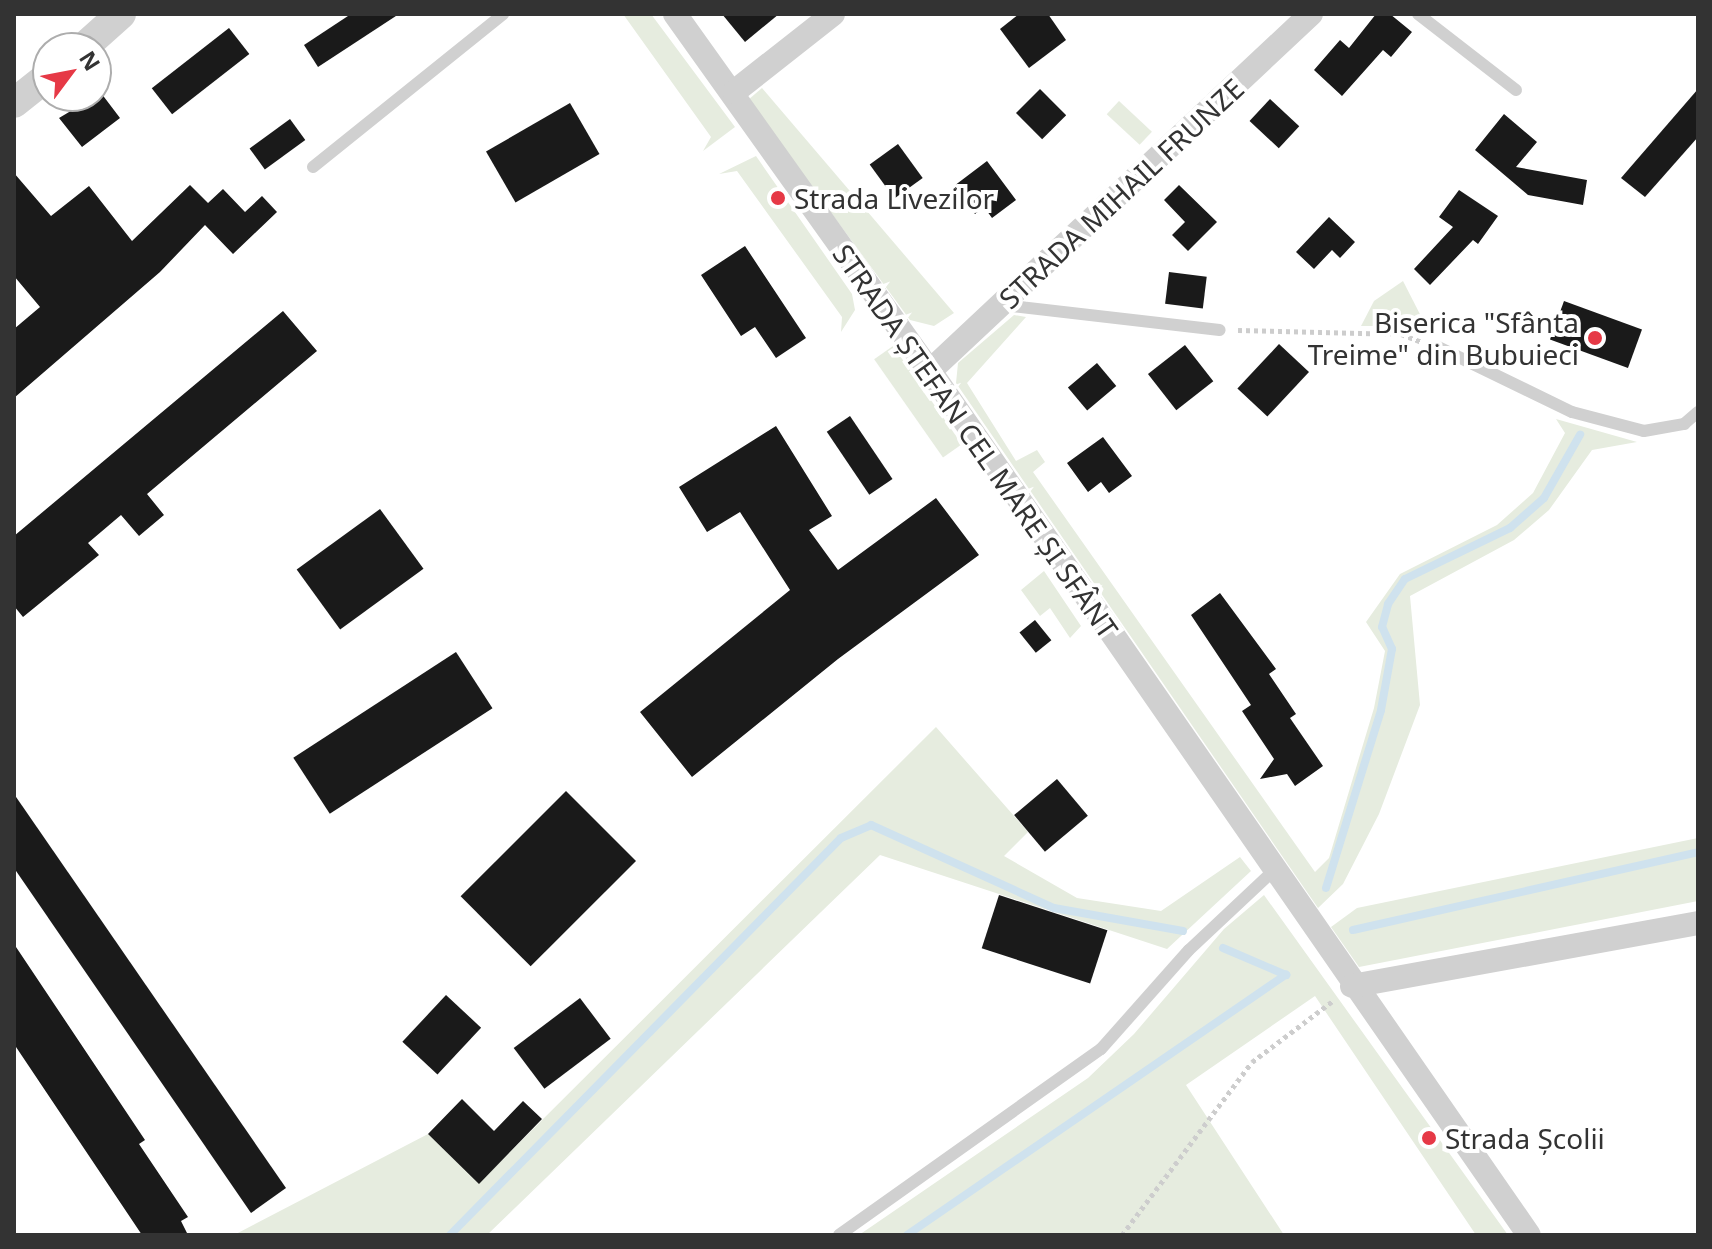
<!DOCTYPE html>
<html>
<head>
<meta charset="utf-8">
<style>
  body { margin:0 }
  #map { position:relative; width:1712px; height:1249px; overflow:hidden; background:#fff; font-family:"Noto Sans",sans-serif }
  div>[style] { position:absolute }
  .green>* { inset:0; background:#e6ecdf; transform-origin:0 0 }
  .stream>* { height:8px; margin:-4px; padding:0 4px; transform-origin:4px; border-radius:4px; background:#cfe2ee }
  .building>* { inset:0; background:#1a1a1a; transform-origin:0 0 }
  .path>* { height:5px; margin-top:-2.5px; transform-origin:0; background:repeating-linear-gradient(90deg,#cdcdcd 0 4px,transparent 0 8px) }
  .service>* { height:12px; margin:-6px; padding:0 6px; transform-origin:6px; border-radius:6px; background:#d0d0d0 }
  .minor>* { height:24px; margin:-12px; padding:0 12px; transform-origin:12px; border-radius:12px; background:#d0d0d0 }
  .tertiary>* { height:30px; margin:-15px; padding:0 15px; transform-origin:15px; border-radius:15px; background:#d0d0d0 }
  .dots>* { width:22px; height:22px; translate:-50% -50%; box-sizing:border-box; border:4px solid #fff; border-radius:50% }
  span { translate:-50% -50%; white-space:nowrap; text-align:center; line-height:1.15; -webkit-text-stroke:8px #fff; paint-order:stroke }
  .street-label { font-size:28px; color:#333 }
  .poi-label { font-size:28px; color:#333 }
  .left { translate:0 -50%; text-align:left }
  .right { translate:-100% -50%; text-align:right }
  .frame { position:absolute; inset:0; border:16px solid #333; pointer-events:none }
  .north { position:absolute; left:32px; top:32px; width:80px; height:80px; box-sizing:border-box; background:#fff; border:2px solid #adadad; border-radius:50%; rotate:58deg; font-size:22px; font-weight:700; line-height:32px; text-align:center; color:#333 }
  .north::after { content:''; display:block; margin:auto; width:28px; height:36px; background:#e63946; clip-path:polygon(50% 0,100% 100%,50% 72%,0 100%) }
</style>
</head>
<body>
<div id="map">
  <div class="green">
    <i style="clip-path:polygon(623px 14px,651px 14px,735px 127px,703px 151px,711px 137px)"></i>
    <i style="clip-path:polygon(762px 88px,954px 313px,934px 326px,910px 320px,748px 100px)"></i>
    <i style="left:1119px;top:101px;width:45px;height:18px;rotate:43deg"></i>
    <i style="clip-path:polygon(756px 156px,852px 294px,855px 310px,841px 332px,842px 317px,737px 171px,719px 174px)"></i>
    <i style="clip-path:polygon(1403px 281px,1426px 326px,1361px 326px,1374px 301px)"></i>
    <i style="clip-path:polygon(1014px 315px,1026px 317px,967px 383px,1016px 461px,1037px 450px,1045px 462px,1033px 472px,1315px 872px,1329px 858px,1374px 708px,1385px 651px,1366px 622px,1400px 574px,1497px 525px,1533px 493px,1565px 433px,1556px 419px,1637px 442px,1592px 450px,1549px 510px,1514px 540px,1410px 596px,1420px 705px,1379px 814px,1343px 884px,1318px 908px,956px 383px,958px 363px)"></i>
    <i style="left:893px;top:346px;width:120px;height:23px;rotate:55deg"></i>
    <i style="clip-path:polygon(1044px 571px,1081px 626px,1070px 638px,1050px 608px,1040px 616px,1021px 590px)"></i>
    <i style="clip-path:polygon(936px 727px,1028px 832px,1004px 856px,1077px 898px,1161px 911px,1240px 857px,1251px 871px,1167px 949px,880px 855px,487px 1235px,234px 1235px,428px 1134px,479px 1183px)"></i>
    <i style="clip-path:polygon(1698px 838px,1698px 901px,1359px 967px,1331px 927px,1357px 908px)"></i>
    <i style="clip-path:polygon(1264px 895px,1508px 1235px,1476px 1235px,1315px 996px,1186px 1085px,1284px 1235px,859px 1235px,1088px 1078px,1134px 1034px,1224px 929px)"></i>
  </div>
  <div class="stream">
    <i style="left:1326px;top:888px;width:186px;rotate:-72.8deg"></i>
    <i style="left:1381px;top:710px;width:62px;rotate:-79.8deg"></i>
    <i style="left:1392px;top:649px;width:24px;rotate:-114deg"></i>
    <i style="left:1382px;top:627px;width:24px;rotate:-75deg"></i>
    <i style="left:1388px;top:604px;width:30px;rotate:-56deg"></i>
    <i style="left:1405px;top:579px;width:117px;rotate:-25.9deg"></i>
    <i style="left:1510px;top:528px;width:45px;rotate:-41.4deg"></i>
    <i style="left:1544px;top:498px;width:73px;rotate:-60.3deg"></i>
    <i style="left:1353px;top:930px;width:354px;rotate:-12.7deg"></i>
    <i style="left:1223px;top:948px;width:69px;rotate:23.2deg"></i>
    <i style="left:450px;top:1235px;width:557px;rotate:-45.44deg"></i>
    <i style="left:841px;top:838px;width:33px;rotate:-23deg"></i>
    <i style="left:871px;top:825px;width:201px;rotate:24.4deg"></i>
    <i style="left:1054px;top:908px;width:131px;rotate:10.1deg"></i>
    <i style="left:907px;top:1235px;width:460px;rotate:-34.5deg"></i>
  </div>
  <div class="building">
    <i style="clip-path:polygon(351px 14px,399px 14px,318px 67px,304px 45px)"></i>
    <i style="clip-path:polygon(722px 14px,779px 14px,745px 42px)"></i>
    <i style="clip-path:polygon(1019px 14px,1048px 14px,1066px 40px,1029px 68px,1000px 29px)"></i>
    <i style="clip-path:polygon(1376px 14px,1390px 14px,1412px 32px,1391px 57px,1383px 50px,1342px 96px,1314px 70px,1340px 40px,1349px 48px)"></i>
    <i style="left:229px;top:28px;width:33px;height:98px;rotate:52deg"></i>
    <i style="clip-path:polygon(98px 89px,120px 118px,82px 147px,59px 118px,96px 96px)"></i>
    <i style="left:1040px;top:89px;width:37px;height:34px;rotate:45deg"></i>
    <i style="clip-path:polygon(1698px 89px,1698px 137px,1645px 197px,1621px 178px)"></i>
    <i style="left:1270px;top:99px;width:40px;height:30px;rotate:43deg"></i>
    <i style="left:570px;top:103px;width:59px;height:97px;rotate:60deg"></i>
    <i style="clip-path:polygon(1504px 114px,1537px 142px,1516px 167px,1587px 180px,1583px 205px,1528px 195px,1475px 150px)"></i>
    <i style="left:290px;top:119px;width:26px;height:50px;rotate:54deg"></i>
    <i style="left:898px;top:144px;width:42px;height:35px;rotate:54deg"></i>
    <i style="clip-path:polygon(987px 161px,1016px 200px,992px 218px,984px 207px,975px 214px,954px 186px)"></i>
    <i style="clip-path:polygon(14px 173px,51px 216px,89px 186px,132px 241px,190px 185px,208px 203px,223px 189px,245px 212px,262px 196px,277px 212px,233px 254px,205px 225px,160px 272px,14px 398px,14px 329px,40px 307px,14px 276px)"></i>
    <i style="clip-path:polygon(1179px 185px,1217px 222px,1188px 251px,1172px 235px,1185px 222px,1164px 200px)"></i>
    <i style="clip-path:polygon(1459px 190px,1498px 216px,1478px 244px,1473px 240px,1430px 285px,1414px 269px,1453px 227px,1439px 217px)"></i>
    <i style="clip-path:polygon(1329px 217px,1355px 242px,1340px 258px,1332px 250px,1314px 269px,1296px 252px)"></i>
    <i style="clip-path:polygon(745px 246px,806px 338px,776px 358px,755px 327px,741px 336px,701px 275px)"></i>
    <i style="left:1169px;top:272px;width:38px;height:32px;rotate:7deg"></i>
    <i style="left:1564px;top:301px;width:83px;height:41px;rotate:20deg"></i>
    <i style="clip-path:polygon(283px 311px,317px 351px,147px 494px,164px 515px,139px 536px,121px 515px,88px 543px,99px 555px,23px 617px,14px 606px,14px 536px)"></i>
    <i style="left:1279px;top:344px;width:41px;height:61px;rotate:43deg"></i>
    <i style="left:1185px;top:345px;width:46px;height:47px;rotate:52deg"></i>
    <i style="left:1097px;top:363px;width:30px;height:38px;rotate:50deg"></i>
    <i style="left:850px;top:416px;width:76px;height:28px;rotate:56deg"></i>
    <i style="clip-path:polygon(776px 426px,832px 516px,809px 530px,838px 570px,936px 498px,979px 555px,838px 659px,692px 777px,640px 712px,790px 590px,740px 512px,707px 532px,679px 487px)"></i>
    <i style="clip-path:polygon(1103px 437px,1132px 476px,1109px 493px,1101px 482px,1088px 492px,1067px 463px)"></i>
    <i style="left:380px;top:509px;width:74px;height:103px;rotate:54deg"></i>
    <i style="clip-path:polygon(1220px 593px,1276px 669px,1269px 674px,1296px 714px,1290px 718px,1323px 766px,1295px 786px,1287px 774px,1260px 779px,1274px 759px,1242px 711px,1251px 705px,1191px 615px)"></i>
    <i style="left:1035px;top:620px;width:26px;height:20px;rotate:51deg"></i>
    <i style="left:456px;top:652px;width:67px;height:194px;rotate:57deg"></i>
    <i style="left:1057px;top:779px;width:48px;height:56px;rotate:50deg"></i>
    <i style="left:566px;top:791px;width:99px;height:149px;rotate:45deg"></i>
    <i style="clip-path:polygon(14px 794px,286px 1188px,251px 1213px,14px 868px)"></i>
    <i style="left:999px;top:895px;width:114px;height:56px;rotate:18deg"></i>
    <i style="clip-path:polygon(14px 944px,145px 1140px,139px 1144px,188px 1217px,181px 1221px,188px 1235px,142px 1235px,14px 1044px)"></i>
    <i style="left:446px;top:995px;width:48px;height:64px;rotate:43deg"></i>
    <i style="left:580px;top:998px;width:51px;height:83px;rotate:53deg"></i>
    <i style="clip-path:polygon(462px 1099px,494px 1131px,523px 1101px,542px 1119px,479px 1184px,428px 1134px)"></i>
  </div>
  <div class="path">
    <i style="left:1238px;top:330px;width:163px;rotate:1.4deg"></i>
    <i style="left:1401px;top:334px;width:22px;rotate:21deg"></i>
    <i style="left:1122px;top:1235px;width:216px;rotate:-53.1deg"></i>
    <i style="left:1252px;top:1062px;width:103px;rotate:-37.1deg"></i>
  </div>
  <div class="service">
    <i style="left:1418px;top:14px;width:124px;rotate:37.8deg"></i>
    <i style="left:313px;top:167px;width:244px;rotate:-38.8deg"></i>
    <i style="left:1003px;top:305px;width:218px;rotate:6.6deg"></i>
    <i style="left:1438px;top:347px;width:149px;rotate:25.9deg"></i>
    <i style="left:1572px;top:412px;width:74px;rotate:14.8deg"></i>
    <i style="left:1644px;top:431px;width:41px;rotate:-9.9deg"></i>
    <i style="left:1684px;top:424px;width:18px;rotate:-41deg"></i>
    <i style="left:839px;top:1235px;width:321px;rotate:-35.4deg"></i>
    <i style="left:1101px;top:1049px;width:132px;rotate:-48.4deg"></i>
    <i style="left:1189px;top:950px;width:115px;rotate:-43.2deg"></i>
  </div>
  <div class="minor">
    <i style="left:675px;top:14px;width:439px;rotate:54.5deg"></i>
    <i style="left:930px;top:371px;width:1051px;rotate:55.27deg"></i>
    <i style="left:734px;top:92px;width:126px;rotate:-38.2deg"></i>
    <i style="left:930px;top:371px;width:522px;rotate:-43.14deg"></i>
    <i style="left:1352px;top:986px;width:352px;rotate:-10.3deg"></i>
  </div>
  <div class="tertiary">
    <i style="left:83px;top:48px;width:51px;rotate:-41.8deg"></i>
    <i style="left:14px;top:103px;width:43px;rotate:-38.5deg"></i>
  </div>
  <div class="dots">
    <i style="left:778px;top:198px;background:#e63946"></i>
    <i style="left:1595px;top:338px;background:#e63946"></i>
    <i style="left:1429px;top:1138px;background:#e63946"></i>
  </div>
  <div class="street-label">
    <span style="left:1121px;top:193px;rotate:-43deg">STRADA MIHAIL FRUNZE</span>
    <span style="left:976px;top:441px;rotate:55deg">STRADA ȘTEFAN CEL MARE ȘI SFÂNT</span>
  </div>
  <div class="poi-label">
    <span class="left" style="left:794px;top:198px">Strada Livezilor</span>
    <span class="right" style="left:1579px;top:338px">Biserica "Sfânta<br>Treime" din Bubuieci</span>
    <span class="left" style="left:1445px;top:1138px">Strada Școlii</span>
  </div>
  <div class="frame"></div>
  <div class="north">N</div>
</div>
</body>
</html>
